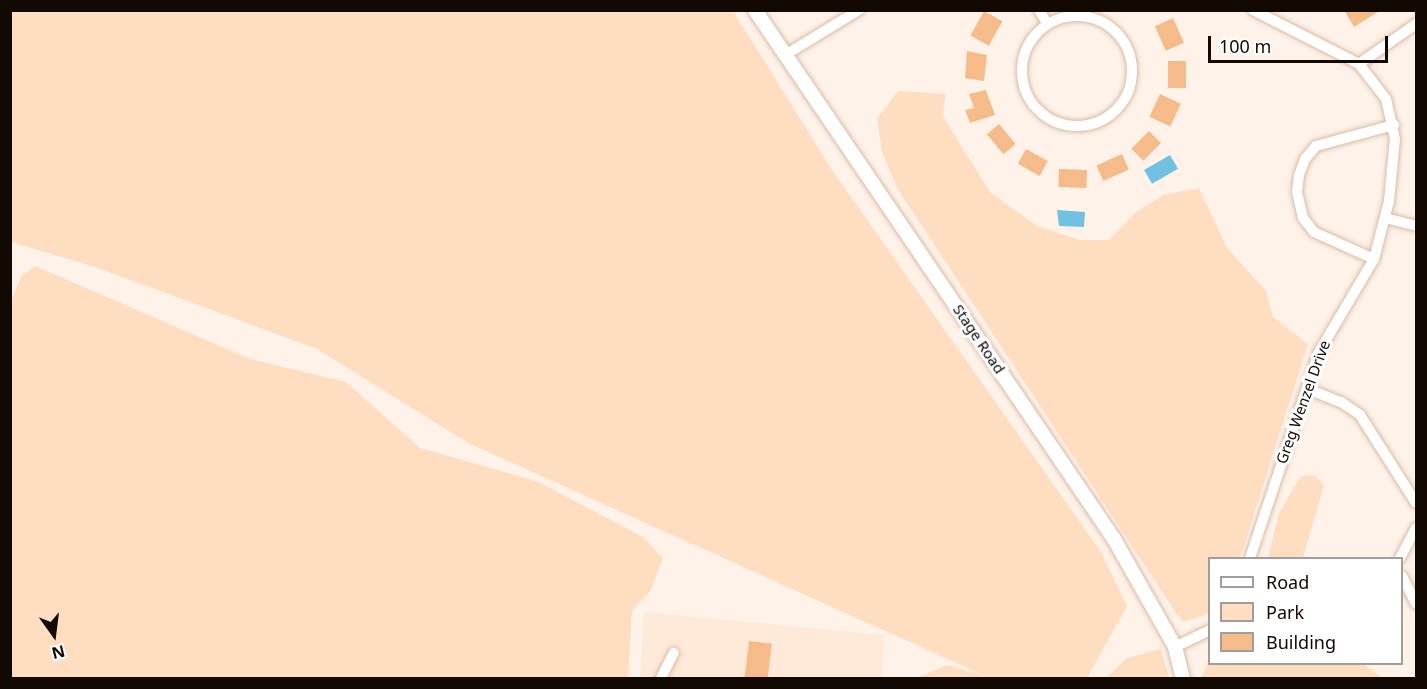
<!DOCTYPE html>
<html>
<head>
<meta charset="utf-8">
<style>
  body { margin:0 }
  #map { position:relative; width:1427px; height:689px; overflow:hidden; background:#fef2e9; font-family:"Noto Sans",sans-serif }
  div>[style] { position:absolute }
  .built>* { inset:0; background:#ffe9d8 }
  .green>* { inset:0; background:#feddc1 }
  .water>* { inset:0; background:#70c1e2; transform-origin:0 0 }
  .building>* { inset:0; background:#f5bc8a; transform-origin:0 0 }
  .roads { filter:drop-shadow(0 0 2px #d9bda5) drop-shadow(0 0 2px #d9bda5) }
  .minor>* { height:10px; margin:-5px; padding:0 5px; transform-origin:5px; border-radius:5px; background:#fff }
  .minor>.ring { margin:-5px; padding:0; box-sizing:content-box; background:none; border:10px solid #fff; border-radius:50% }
  .tertiary>* { height:14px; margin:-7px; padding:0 7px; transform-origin:7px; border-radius:7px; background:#fff }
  span { translate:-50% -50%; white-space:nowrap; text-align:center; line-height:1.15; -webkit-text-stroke:6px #fff; paint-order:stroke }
  .street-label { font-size:15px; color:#130903 }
  .frame { position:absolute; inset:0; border:12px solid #130903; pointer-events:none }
  .legend { position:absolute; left:1208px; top:557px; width:195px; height:108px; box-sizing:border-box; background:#fff; border:2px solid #a19d9a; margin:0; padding:8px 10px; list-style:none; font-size:18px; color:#130903 }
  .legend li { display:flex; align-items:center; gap:12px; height:30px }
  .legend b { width:30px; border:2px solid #a19d9a }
  .north { position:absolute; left:24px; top:605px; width:60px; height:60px; -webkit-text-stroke:4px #fff; paint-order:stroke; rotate:166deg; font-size:16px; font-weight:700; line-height:24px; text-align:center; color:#130903 }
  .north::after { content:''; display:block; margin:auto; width:21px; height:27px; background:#130903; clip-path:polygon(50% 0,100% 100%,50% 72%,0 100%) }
  .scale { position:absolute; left:1208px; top:36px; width:180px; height:27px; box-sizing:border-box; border:3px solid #130903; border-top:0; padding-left:8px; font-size:18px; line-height:21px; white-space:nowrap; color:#130903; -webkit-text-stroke:4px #fff; paint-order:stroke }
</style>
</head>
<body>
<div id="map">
  <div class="built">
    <i style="clip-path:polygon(644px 612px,884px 635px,882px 678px,640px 678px)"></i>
  </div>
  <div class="green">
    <i style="clip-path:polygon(10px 11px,733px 11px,832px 170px,1101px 552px,1127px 606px,1087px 678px,916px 678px,947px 665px,983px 675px,468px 443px,317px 349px,98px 268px,11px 242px)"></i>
    <i style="clip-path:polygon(898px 91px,946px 94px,942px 115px,990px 192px,1037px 226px,1080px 240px,1109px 240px,1135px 213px,1163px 195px,1199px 188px,1227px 248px,1266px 291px,1273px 317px,1308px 344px,1240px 558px,1210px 558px,1209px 614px,1183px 622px,1174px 610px,897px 188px,882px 152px,877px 119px)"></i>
    <i style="clip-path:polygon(35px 266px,250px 359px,346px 382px,420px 448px,539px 482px,643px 537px,663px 558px,651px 590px,632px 611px,628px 678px,11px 678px,11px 302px,21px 276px)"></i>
    <i style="clip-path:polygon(1314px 475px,1324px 485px,1303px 558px,1268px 558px,1279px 513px,1301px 476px)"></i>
    <i style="clip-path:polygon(1161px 649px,1169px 678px,1106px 678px,1127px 658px)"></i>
    <i style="clip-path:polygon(1209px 659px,1210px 664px,1364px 664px,1382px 678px,1201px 678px)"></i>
  </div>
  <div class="water">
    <i style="left:1170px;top:155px;width:16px;height:30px;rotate:60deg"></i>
    <i style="clip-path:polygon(1057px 210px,1085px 212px,1084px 227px,1059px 226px)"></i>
  </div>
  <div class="building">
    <i style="clip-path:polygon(1344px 10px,1381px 10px,1354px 27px)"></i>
    <i style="left:984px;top:11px;width:21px;height:28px;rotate:29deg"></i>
    <i style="left:1173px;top:18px;width:27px;height:20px;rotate:66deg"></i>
    <i style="clip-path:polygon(967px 51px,987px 55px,984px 81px,965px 78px)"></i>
    <i style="left:1168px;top:61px;width:18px;height:27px"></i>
    <i style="clip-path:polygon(986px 90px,995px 115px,970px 123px,965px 110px,974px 108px,969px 94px)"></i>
    <i style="left:1160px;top:94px;width:23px;height:25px;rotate:25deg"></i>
    <i style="left:999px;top:124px;width:26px;height:16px;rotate:50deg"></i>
    <i style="left:1149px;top:131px;width:17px;height:25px;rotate:45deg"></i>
    <i style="left:1026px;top:149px;width:25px;height:17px;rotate:29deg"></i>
    <i style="left:1122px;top:154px;width:17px;height:28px;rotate:66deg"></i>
    <i style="left:1059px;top:169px;width:28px;height:18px;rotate:2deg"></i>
    <i style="left:749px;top:641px;width:23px;height:37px;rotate:7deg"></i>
  </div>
  <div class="roads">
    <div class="minor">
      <i style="left:1039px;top:10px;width:15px;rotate:58deg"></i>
      <i class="ring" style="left:1022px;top:16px;width:100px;height:100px"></i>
      <i style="left:785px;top:55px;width:87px;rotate:-31.3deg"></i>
      <i style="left:1359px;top:64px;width:70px;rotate:-35.1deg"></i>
      <i style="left:1385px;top:218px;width:32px;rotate:14deg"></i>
      <i style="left:1374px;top:259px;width:66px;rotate:-155.8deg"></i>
      <i style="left:1314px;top:232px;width:18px;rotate:-128deg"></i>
      <i style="left:1303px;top:218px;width:27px;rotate:-103deg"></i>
      <i style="left:1297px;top:192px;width:17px;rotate:-83deg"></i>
      <i style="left:1299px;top:175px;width:17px;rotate:-69deg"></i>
      <i style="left:1305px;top:159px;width:17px;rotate:-50deg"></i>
      <i style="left:1316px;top:146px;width:81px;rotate:-15.1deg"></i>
      <i style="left:1308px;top:389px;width:35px;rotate:22deg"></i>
      <i style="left:1341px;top:402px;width:23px;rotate:34deg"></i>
      <i style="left:1360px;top:415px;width:104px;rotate:57.5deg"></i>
      <i style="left:1250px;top:558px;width:217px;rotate:-71.5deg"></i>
      <i style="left:1319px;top:352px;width:108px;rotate:-59.4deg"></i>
      <i style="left:1374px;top:259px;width:60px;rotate:-75.5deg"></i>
      <i style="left:1389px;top:201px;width:62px;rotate:-84.5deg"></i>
      <i style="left:1395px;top:139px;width:41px;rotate:-102.7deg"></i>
      <i style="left:1386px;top:99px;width:44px;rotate:-127.6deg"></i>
      <i style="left:1359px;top:64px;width:119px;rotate:-153deg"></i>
      <i style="left:1400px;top:558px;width:34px;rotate:-62deg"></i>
      <i style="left:1402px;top:576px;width:31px;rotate:63deg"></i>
      <i style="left:1175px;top:647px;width:39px;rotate:-26deg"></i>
      <i style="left:661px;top:678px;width:28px;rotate:-63deg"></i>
    </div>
    <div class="tertiary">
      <i style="left:755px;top:10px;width:639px;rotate:55.84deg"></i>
      <i style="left:1114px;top:539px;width:124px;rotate:60.5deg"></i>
      <i style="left:1175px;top:647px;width:32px;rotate:76deg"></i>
    </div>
  </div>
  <div class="street-label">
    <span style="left:979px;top:339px;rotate:56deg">Stage Road</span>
    <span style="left:1303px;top:402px;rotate:-70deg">Greg Wenzel Drive</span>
  </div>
  <div class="frame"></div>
  <ul class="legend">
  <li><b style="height:8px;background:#fff"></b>Road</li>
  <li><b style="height:16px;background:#feddc1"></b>Park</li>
  <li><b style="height:16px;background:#f5bc8a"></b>Building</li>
  </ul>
  <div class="north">N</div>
  <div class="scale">100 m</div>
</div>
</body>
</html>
